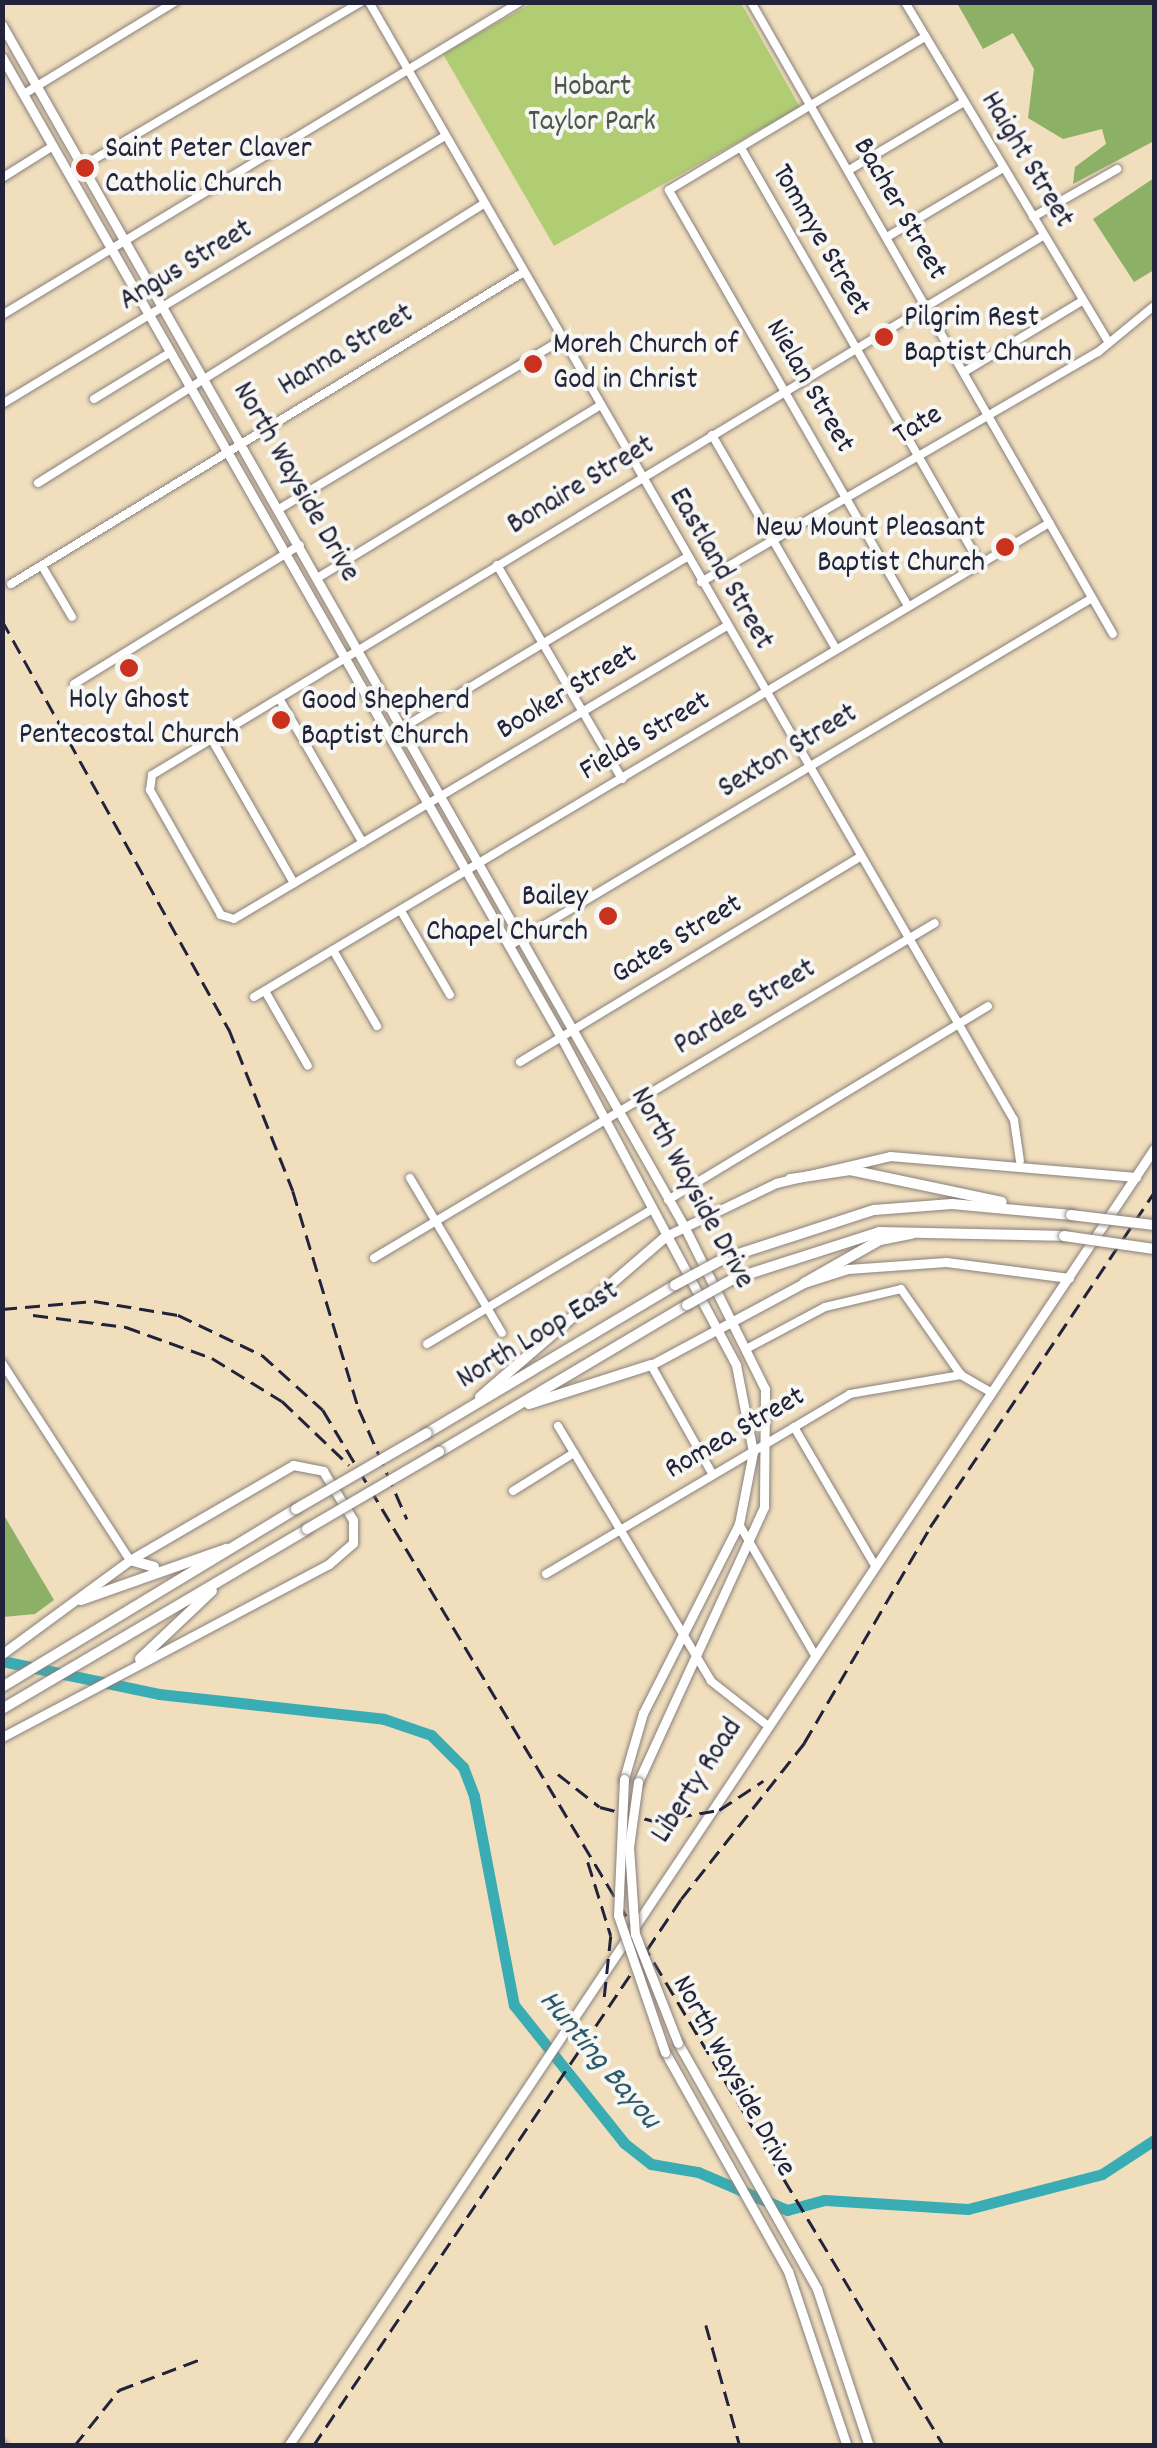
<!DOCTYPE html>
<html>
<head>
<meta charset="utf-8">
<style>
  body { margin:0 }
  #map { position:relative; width:1157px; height:2448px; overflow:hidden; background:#f0debd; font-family:Dekko,sans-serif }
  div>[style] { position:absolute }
  .green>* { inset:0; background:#b1cd74 }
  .forest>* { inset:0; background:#8cb066 }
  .river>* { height:11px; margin:-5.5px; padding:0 5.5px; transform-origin:5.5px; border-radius:5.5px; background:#3aacb3 }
  .roads { filter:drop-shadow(0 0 2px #89807c) drop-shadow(0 0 2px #89807c) }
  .minor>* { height:8px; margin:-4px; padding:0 4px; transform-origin:4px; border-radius:4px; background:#fff }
  .major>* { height:9px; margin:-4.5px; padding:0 4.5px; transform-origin:4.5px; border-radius:4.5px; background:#fff }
  .highway>* { height:10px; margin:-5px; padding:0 5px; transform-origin:5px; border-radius:5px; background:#fff }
  .rail>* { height:2.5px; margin-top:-1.25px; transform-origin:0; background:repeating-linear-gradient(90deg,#22223b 0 15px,transparent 0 23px) }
  .bridges { filter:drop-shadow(0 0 2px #89807c) drop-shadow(0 0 2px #89807c) }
  .major-bridge>* { height:9px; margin:-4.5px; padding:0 4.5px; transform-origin:4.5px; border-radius:4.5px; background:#fff }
  .highway-bridge>* { height:10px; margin:-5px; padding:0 5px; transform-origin:5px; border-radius:5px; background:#fff }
  .dots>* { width:28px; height:28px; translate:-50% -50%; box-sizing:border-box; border:5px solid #f6f6f2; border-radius:50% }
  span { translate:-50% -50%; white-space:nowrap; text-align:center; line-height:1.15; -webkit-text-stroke:8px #f6f6f2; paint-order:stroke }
  .park-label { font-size:30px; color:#4d554c }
  .poi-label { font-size:30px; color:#22223b }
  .left { translate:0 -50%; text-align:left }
  .right { translate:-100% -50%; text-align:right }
  .street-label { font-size:30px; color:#22223b }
  .water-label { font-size:32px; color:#2c596b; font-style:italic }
  .frame { position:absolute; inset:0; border:5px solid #22223b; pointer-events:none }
</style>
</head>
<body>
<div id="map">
  <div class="green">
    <i style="clip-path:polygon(532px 3px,741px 3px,800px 107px,554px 246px,443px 54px)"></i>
  </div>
  <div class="forest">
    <i style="clip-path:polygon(957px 3px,1154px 3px,1154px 141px,1073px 184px,1075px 167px,1106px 144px,1102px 129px,1063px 139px,1028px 118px,1034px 69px,1013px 33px,983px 49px)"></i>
    <i style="clip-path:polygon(1154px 178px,1154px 270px,1134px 282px,1093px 219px)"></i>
    <i style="clip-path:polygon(2px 1512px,54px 1600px,35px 1614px,3px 1617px)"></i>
  </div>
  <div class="river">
    <i style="left:2px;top:1661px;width:160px;rotate:11.9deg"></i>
    <i style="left:159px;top:1694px;width:226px;rotate:6.3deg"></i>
    <i style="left:384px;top:1719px;width:50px;rotate:18.8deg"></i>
    <i style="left:431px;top:1735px;width:45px;rotate:45deg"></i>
    <i style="left:463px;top:1767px;width:31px;rotate:69deg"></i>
    <i style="left:474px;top:1796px;width:213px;rotate:79.2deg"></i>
    <i style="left:514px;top:2005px;width:176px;rotate:51.4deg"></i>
    <i style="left:624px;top:2143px;width:34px;rotate:38deg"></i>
    <i style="left:651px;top:2164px;width:48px;rotate:9.7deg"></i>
    <i style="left:698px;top:2172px;width:97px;rotate:23.1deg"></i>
    <i style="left:787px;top:2210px;width:39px;rotate:-15deg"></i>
    <i style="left:825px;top:2200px;width:143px;rotate:3.6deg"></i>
    <i style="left:968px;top:2209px;width:138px;rotate:-14.6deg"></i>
    <i style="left:1102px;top:2174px;width:62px;rotate:-33.2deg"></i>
  </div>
  <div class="roads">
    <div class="minor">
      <i style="left:369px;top:2px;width:1291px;rotate:60.02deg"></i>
      <i style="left:1014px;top:1120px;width:41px;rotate:81.7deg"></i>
      <i style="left:751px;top:2px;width:728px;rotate:60.2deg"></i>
      <i style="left:905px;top:2px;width:395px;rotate:59.1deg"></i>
      <i style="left:24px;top:94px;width:177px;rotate:-31.4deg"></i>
      <i style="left:741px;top:148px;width:479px;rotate:60.1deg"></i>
      <i style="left:849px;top:170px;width:134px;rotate:-30.6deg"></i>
      <i style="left:69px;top:174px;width:339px;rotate:-30.5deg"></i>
      <i style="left:2px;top:178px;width:60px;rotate:-32.1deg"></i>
      <i style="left:1033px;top:217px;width:97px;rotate:-29.7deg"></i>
      <i style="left:887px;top:237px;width:135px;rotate:-30.7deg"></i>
      <i style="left:2px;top:315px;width:605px;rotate:-31.14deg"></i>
      <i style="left:964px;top:372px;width:138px;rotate:-31deg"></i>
      <i style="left:94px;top:399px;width:90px;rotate:-31.4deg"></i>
      <i style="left:2px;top:404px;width:518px;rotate:-31.17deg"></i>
      <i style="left:712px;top:435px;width:247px;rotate:59.9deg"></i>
      <i style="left:38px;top:483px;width:527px;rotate:-32.06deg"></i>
      <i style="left:279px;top:509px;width:329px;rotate:-30.9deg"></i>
      <i style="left:497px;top:565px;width:248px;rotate:59.7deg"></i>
      <i style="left:42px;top:566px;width:59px;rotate:59.5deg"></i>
      <i style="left:319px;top:577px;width:328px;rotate:-31.4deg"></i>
      <i style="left:701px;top:582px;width:459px;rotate:-30.1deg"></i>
      <i style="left:1098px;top:352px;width:72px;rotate:-39.4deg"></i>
      <i style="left:11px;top:584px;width:600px;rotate:-31.31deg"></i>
      <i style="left:908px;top:606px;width:480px;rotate:-119.9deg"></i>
      <i style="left:669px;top:190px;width:298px;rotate:-30.9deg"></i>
      <i style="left:725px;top:627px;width:571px;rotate:149.26deg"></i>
      <i style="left:234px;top:919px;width:14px;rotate:-163deg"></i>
      <i style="left:221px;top:915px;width:144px;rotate:-119.6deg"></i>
      <i style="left:150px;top:790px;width:15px;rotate:-82deg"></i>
      <i style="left:152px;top:775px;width:1041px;rotate:-31.17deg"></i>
      <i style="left:74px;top:684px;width:265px;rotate:-31.6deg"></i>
      <i style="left:280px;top:700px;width:165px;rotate:59.9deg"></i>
      <i style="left:389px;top:736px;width:345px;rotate:-31deg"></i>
      <i style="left:212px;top:740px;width:165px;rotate:60.2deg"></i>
      <i style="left:401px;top:911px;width:97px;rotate:59.7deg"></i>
      <i style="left:509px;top:946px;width:679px;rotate:-30.83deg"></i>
      <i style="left:333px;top:950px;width:88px;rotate:59.9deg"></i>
      <i style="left:265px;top:991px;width:86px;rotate:60.2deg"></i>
      <i style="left:254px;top:997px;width:926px;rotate:-30.8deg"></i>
      <i style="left:520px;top:1062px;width:395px;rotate:-31.1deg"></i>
      <i style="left:410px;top:1178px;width:180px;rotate:59.3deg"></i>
      <i style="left:668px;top:1200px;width:374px;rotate:-31.2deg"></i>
      <i style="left:374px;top:1258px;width:653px;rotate:-30.84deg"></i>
      <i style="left:427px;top:1344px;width:263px;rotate:-30.9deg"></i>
      <i style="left:748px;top:1348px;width:87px;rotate:-28deg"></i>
      <i style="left:825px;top:1307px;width:78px;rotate:-13.3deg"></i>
      <i style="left:901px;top:1289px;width:105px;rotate:55.1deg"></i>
      <i style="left:961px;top:1375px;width:34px;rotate:30deg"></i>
      <i style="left:2px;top:1363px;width:235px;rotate:57deg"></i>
      <i style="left:651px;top:1365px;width:126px;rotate:60.6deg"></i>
      <i style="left:558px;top:1426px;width:297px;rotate:59deg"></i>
      <i style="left:711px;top:1681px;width:71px;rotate:38.2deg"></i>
      <i style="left:794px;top:1427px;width:159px;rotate:59.7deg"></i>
      <i style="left:513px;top:1491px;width:72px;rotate:-31.9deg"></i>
      <i style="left:739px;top:1524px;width:151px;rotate:59.9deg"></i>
      <i style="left:546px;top:1574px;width:353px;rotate:-30.6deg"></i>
      <i style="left:850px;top:1394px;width:113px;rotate:-9.7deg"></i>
      <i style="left:2px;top:2445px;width:1px;rotate:45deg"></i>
    </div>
    <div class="major">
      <i style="left:2px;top:25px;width:1381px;rotate:60.41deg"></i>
      <i style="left:684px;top:1226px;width:182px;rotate:63.6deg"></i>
      <i style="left:765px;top:1389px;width:118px;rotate:90.5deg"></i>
      <i style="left:764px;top:1507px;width:302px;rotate:114.6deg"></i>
      <i style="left:2px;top:57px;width:1128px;rotate:60.3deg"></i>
      <i style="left:561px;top:1037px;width:372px;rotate:61.9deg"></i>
      <i style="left:736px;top:1365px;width:89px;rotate:78.9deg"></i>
      <i style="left:753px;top:1452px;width:73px;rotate:101deg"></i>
      <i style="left:739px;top:1524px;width:212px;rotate:116.9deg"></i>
      <i style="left:643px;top:1713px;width:69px;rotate:106.1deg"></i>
      <i style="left:668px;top:1235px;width:120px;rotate:-25.7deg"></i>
      <i style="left:776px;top:1183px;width:117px;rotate:-13.3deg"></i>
      <i style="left:890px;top:1156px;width:247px;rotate:4.9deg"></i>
      <i style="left:651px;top:1365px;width:174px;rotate:-28.2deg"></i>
      <i style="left:804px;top:1283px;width:46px;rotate:-17.7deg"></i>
      <i style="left:848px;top:1269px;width:98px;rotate:-4.1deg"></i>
      <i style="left:946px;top:1262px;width:124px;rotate:7.4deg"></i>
      <i style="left:2px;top:1654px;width:159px;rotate:-36.3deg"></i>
      <i style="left:130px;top:1560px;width:189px;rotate:-30.2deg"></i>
      <i style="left:293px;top:1465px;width:31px;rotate:11deg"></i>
      <i style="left:323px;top:1471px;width:57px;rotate:58.5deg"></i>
      <i style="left:353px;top:1520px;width:23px;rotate:90deg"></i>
      <i style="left:353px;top:1543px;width:32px;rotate:139deg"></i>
      <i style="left:329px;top:1564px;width:370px;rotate:152.1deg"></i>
      <i style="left:678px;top:2043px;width:283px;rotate:60.5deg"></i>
      <i style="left:817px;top:2289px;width:165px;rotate:71.7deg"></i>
      <i style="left:665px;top:2052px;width:251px;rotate:60.7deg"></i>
      <i style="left:788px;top:2271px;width:185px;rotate:71.4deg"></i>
      <i style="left:288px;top:2446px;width:1560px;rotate:-56.27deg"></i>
    </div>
    <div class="highway">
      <i style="left:790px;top:1179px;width:61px;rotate:-8.5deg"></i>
      <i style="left:850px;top:1170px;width:155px;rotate:11.9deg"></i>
      <i style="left:723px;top:1259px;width:159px;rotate:-18deg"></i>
      <i style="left:874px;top:1210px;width:78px;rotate:-4.4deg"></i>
      <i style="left:952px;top:1204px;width:120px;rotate:5.3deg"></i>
      <i style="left:733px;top:1279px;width:153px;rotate:-17.8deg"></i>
      <i style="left:879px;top:1232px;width:185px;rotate:1.2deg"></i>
      <i style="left:804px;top:1283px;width:87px;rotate:-29.5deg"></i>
      <i style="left:880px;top:1240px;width:32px;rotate:-11deg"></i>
      <i style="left:480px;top:1397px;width:248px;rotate:-40.8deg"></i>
      <i style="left:529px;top:1404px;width:128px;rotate:-17.7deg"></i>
      <i style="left:427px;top:1433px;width:289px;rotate:-30.8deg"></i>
      <i style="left:439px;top:1452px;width:288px;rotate:-30.7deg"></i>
      <i style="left:130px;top:1560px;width:25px;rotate:16deg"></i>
      <i style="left:81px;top:1600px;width:154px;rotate:-19.4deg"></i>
      <i style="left:140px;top:1659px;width:99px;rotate:-43.4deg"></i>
      <i style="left:2px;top:1687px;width:344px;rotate:-31.2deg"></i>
      <i style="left:2px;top:1709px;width:354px;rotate:-30.5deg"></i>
    </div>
  </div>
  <div class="rail">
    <i style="left:2px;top:620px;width:468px;rotate:61deg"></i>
    <i style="left:229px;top:1029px;width:174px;rotate:68.4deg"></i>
    <i style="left:293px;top:1191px;width:228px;rotate:73.2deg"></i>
    <i style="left:359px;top:1409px;width:120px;rotate:66.4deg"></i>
    <i style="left:2px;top:1309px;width:92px;rotate:-5deg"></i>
    <i style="left:94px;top:1301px;width:85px;rotate:9.5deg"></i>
    <i style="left:178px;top:1315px;width:93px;rotate:25.5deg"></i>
    <i style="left:262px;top:1355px;width:82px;rotate:42deg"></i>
    <i style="left:323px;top:1410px;width:1208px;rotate:59.06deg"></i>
    <i style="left:33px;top:1315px;width:94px;rotate:7.4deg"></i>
    <i style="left:126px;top:1327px;width:91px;rotate:19.8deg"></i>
    <i style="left:212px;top:1358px;width:82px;rotate:31.6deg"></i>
    <i style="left:282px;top:1401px;width:93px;rotate:43.7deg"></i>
    <i style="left:558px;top:1774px;width:53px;rotate:38.2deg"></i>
    <i style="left:600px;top:1807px;width:56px;rotate:14.5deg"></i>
    <i style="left:654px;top:1821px;width:66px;rotate:-9.6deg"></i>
    <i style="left:719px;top:1810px;width:53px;rotate:-33.4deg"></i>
    <i style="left:588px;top:1862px;width:77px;rotate:72.7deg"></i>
    <i style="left:611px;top:1936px;width:66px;rotate:96.1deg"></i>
    <i style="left:706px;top:2325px;width:126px;rotate:74.3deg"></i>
    <i style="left:74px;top:2446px;width:72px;rotate:-51.2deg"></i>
    <i style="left:119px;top:2390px;width:85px;rotate:-20.8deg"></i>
    <i style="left:313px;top:2446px;width:659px;rotate:-56.07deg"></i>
    <i style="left:681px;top:1899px;width:199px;rotate:-51.7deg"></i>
    <i style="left:804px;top:1743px;width:250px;rotate:-59.7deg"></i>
    <i style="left:930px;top:1527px;width:402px;rotate:-56.2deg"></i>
  </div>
  <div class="bridges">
    <div class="major-bridge">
      <i style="left:624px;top:1779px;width:136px;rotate:92.5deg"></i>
      <i style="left:618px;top:1915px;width:145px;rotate:71.1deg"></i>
      <i style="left:638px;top:1782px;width:66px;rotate:97.9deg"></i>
      <i style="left:629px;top:1847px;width:87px;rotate:86.1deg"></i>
      <i style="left:635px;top:1934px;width:117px;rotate:68.5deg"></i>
    </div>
    <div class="highway-bridge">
      <i style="left:1071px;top:1215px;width:84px;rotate:6.9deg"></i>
      <i style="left:1064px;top:1236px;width:91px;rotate:8.2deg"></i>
      <i style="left:675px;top:1285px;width:55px;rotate:-28.4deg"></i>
      <i style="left:687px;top:1305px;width:53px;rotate:-29.5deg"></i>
      <i style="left:296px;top:1509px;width:151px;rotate:-30.1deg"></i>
      <i style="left:307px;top:1529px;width:153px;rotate:-30.3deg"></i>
    </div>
  </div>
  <div class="dots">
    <i style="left:85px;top:168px;background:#c8321e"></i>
    <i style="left:884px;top:337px;background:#c8321e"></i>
    <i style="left:533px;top:364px;background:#c8321e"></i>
    <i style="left:1005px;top:547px;background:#c8321e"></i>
    <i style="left:129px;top:668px;background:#c8321e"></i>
    <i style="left:281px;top:720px;background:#c8321e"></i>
    <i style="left:608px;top:916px;background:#c8321e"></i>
  </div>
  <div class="park-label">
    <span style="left:592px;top:106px">Hobart<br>Taylor Park</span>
  </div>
  <div class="poi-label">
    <span class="left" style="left:105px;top:168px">Saint Peter Claver<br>Catholic Church</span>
    <span class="left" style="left:904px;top:337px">Pilgrim Rest<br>Baptist Church</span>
    <span class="left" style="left:553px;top:364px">Moreh Church of<br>God in Christ</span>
    <span class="right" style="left:985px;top:547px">New Mount Pleasant<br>Baptist Church</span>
    <span style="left:129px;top:719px">Holy Ghost<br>Pentecostal Church</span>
    <span class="left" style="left:301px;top:720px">Good Shepherd<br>Baptist Church</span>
    <span class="right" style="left:588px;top:916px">Bailey<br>Chapel Church</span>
  </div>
  <div class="street-label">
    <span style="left:1025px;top:161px;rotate:59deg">Haight Street</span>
    <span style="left:898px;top:210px;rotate:60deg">Bacher Street</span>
    <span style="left:819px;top:241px;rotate:60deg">Tommye Street</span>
    <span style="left:187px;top:267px;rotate:-31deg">Angus Street</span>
    <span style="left:347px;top:352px;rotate:-31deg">Hanna Street</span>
    <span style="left:808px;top:387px;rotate:60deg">Nielan Street</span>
    <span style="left:919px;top:427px;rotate:-31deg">Tate</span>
    <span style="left:294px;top:483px;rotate:60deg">North Wayside Drive</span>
    <span style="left:582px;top:487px;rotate:-31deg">Bonaire Street</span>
    <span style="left:719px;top:570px;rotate:60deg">Eastland Street</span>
    <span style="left:568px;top:694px;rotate:-31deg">Booker Street</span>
    <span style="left:646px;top:738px;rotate:-31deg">Fields Street</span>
    <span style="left:789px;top:753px;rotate:-31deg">Sexton Street</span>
    <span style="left:678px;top:941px;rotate:-31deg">Gates Street</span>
    <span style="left:746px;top:1009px;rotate:-31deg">Pardee Street</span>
    <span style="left:690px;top:1189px;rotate:61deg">North Wayside Drive</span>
    <span style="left:539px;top:1337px;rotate:-31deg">North Loop East</span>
    <span style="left:736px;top:1435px;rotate:-30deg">Romea Street</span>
    <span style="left:699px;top:1782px;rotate:-57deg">Liberty Road</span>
    <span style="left:732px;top:2077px;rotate:61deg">North Wayside Drive</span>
  </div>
  <div class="water-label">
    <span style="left:598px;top:2061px;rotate:50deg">Hunting Bayou</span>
  </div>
  <div class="frame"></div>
</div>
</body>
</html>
